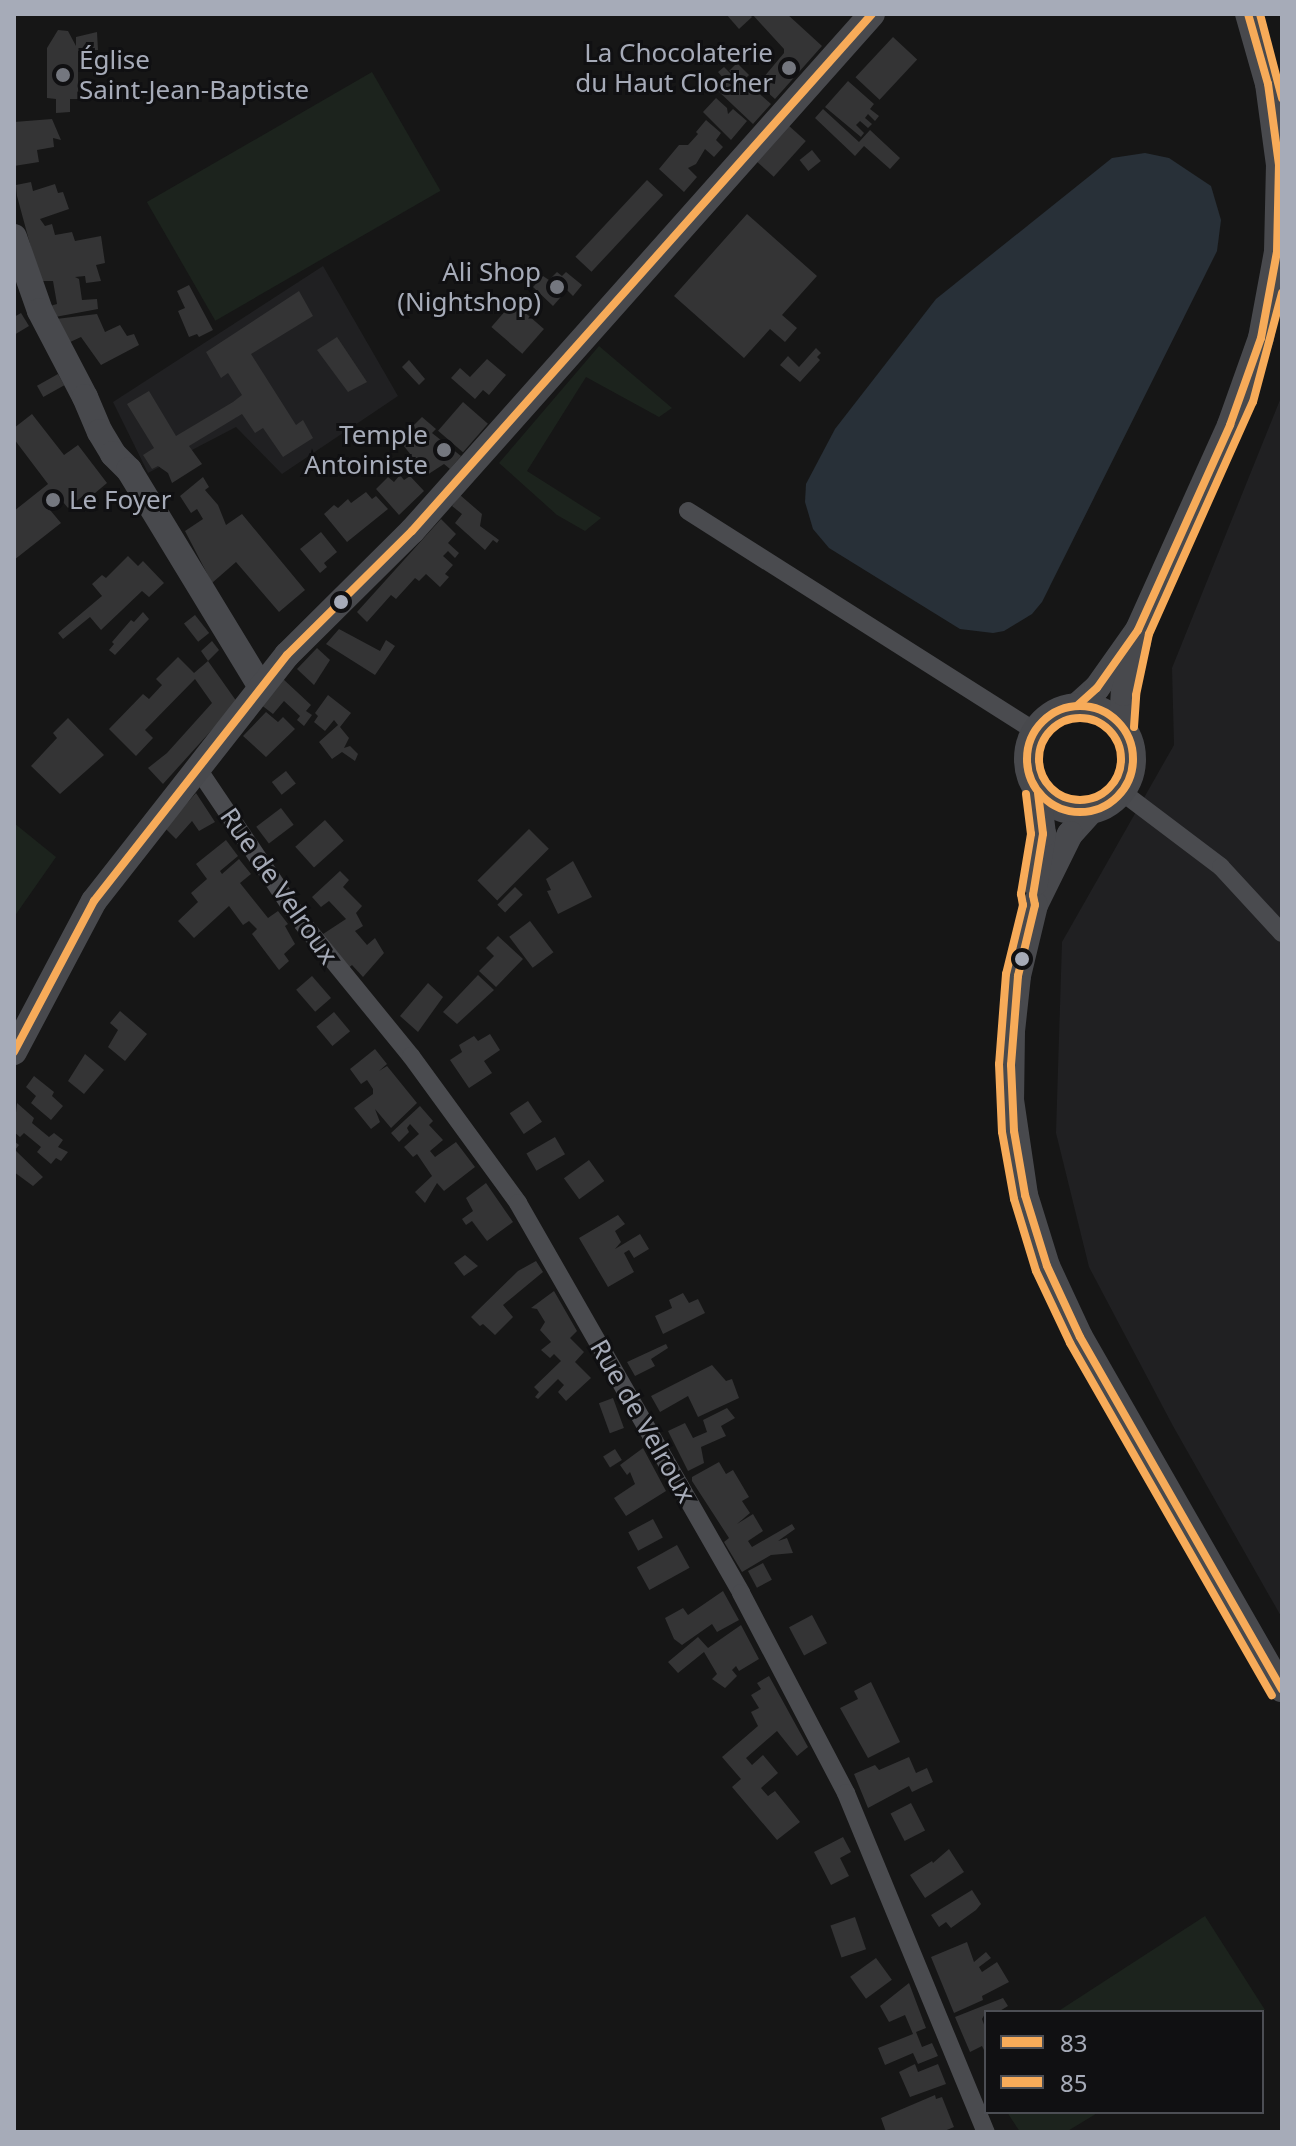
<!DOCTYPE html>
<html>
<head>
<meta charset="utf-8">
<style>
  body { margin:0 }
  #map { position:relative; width:1296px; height:2146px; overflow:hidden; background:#161616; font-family:"Noto Sans",sans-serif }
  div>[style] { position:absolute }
  .built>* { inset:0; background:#202022 }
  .green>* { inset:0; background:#1c231d; transform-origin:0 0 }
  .water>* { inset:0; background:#283038 }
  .building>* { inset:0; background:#343435; transform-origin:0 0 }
  .street>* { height:18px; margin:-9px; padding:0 9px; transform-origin:9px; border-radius:9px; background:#4a4b4f }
  .secondary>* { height:26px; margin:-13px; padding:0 13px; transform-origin:13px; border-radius:13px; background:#48494d }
  .secondary>.ring { margin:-13px; padding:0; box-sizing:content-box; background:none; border:26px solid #48494d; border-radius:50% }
  .bus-1>* { height:8px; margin:-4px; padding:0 4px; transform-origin:4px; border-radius:4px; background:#f7ab59 }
  .bus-1>.ring { margin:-4px; padding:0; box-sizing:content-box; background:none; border:8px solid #f7ab59; border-radius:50% }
  .bus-2>* { height:8px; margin:-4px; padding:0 4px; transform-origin:4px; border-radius:4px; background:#f7ab59 }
  .bus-2>.ring { margin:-4px; padding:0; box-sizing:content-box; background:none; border:8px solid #f7ab59; border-radius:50% }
  .dots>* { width:22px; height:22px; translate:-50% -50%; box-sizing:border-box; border:4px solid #101012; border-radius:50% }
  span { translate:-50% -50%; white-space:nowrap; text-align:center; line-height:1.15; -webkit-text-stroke:6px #101012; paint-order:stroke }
  .poi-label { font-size:26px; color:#a6abb8 }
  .right { translate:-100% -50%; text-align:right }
  .left { translate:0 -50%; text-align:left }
  .street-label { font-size:26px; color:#a6abb8 }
  .frame { position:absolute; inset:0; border:16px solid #a6abb8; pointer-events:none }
  .legend { position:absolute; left:984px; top:2010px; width:280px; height:104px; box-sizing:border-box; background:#101012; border:2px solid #4c4e54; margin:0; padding:10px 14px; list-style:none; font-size:24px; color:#a6abb8 }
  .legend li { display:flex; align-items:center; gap:16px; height:40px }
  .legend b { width:40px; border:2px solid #4c4e54 }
</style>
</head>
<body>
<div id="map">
  <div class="built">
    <i style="clip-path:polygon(323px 266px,398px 396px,282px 474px,236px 427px,148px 473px,113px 402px)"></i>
    <i style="clip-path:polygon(1282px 395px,1282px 1618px,1173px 1426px,1089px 1267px,1056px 1133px,1062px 942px,1174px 745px,1172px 668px)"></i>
  </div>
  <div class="green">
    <i style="left:372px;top:72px;width:137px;height:260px;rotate:60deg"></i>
    <i style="clip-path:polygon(599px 346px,672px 408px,659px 417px,586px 377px,527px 471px,601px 518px,585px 531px,557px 515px,499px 463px)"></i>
    <i style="clip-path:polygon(14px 823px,56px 857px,14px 917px)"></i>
    <i style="clip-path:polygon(1205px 1916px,1265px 2010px,1057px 2012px)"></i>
    <i style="clip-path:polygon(1007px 2112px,1099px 2112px,1066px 2132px,1020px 2132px)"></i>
  </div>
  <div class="water">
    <i style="clip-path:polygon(1145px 153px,1169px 158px,1211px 186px,1221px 220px,1217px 251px,1042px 602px,1032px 614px,1004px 631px,993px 633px,960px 629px,829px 548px,813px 529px,805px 502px,806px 484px,835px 429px,936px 299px,1112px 158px)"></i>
  </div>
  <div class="building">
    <i style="clip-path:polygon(726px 14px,749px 14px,752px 17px,739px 29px)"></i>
    <i style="clip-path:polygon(752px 14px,787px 14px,822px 46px,775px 99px,758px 84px,784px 53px,784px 49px)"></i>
    <i style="clip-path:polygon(58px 30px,68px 31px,76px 46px,76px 37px,97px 32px,98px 50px,78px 51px,78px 99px,70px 99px,70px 112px,56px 113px,56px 99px,47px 98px,47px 48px)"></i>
    <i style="left:893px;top:37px;width:33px;height:55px;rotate:43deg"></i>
    <i style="left:737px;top:63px;width:17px;height:11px;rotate:45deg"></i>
    <i style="clip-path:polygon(724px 67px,742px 85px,751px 92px,754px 89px,771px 104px,753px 124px,716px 89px,724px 79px,718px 72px)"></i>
    <i style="clip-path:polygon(848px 81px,874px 104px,870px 109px,879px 116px,875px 121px,868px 114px,865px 118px,872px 124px,868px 128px,860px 121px,856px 125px,864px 133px,861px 137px,825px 107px)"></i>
    <i style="clip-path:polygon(716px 98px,727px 108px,728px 114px,733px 109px,747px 121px,731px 140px,703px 112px)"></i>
    <i style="clip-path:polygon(823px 109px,859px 142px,870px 130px,900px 158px,890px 169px,864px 146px,855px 156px,815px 118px)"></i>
    <i style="clip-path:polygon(52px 119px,61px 140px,53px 138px,54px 147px,37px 150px,39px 162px,14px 166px,14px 122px)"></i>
    <i style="clip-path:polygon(706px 120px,721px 133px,716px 140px,723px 147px,714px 157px,705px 149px,696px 164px,688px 168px,697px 177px,684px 192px,659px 169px,679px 145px,688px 145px,698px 134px,696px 132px)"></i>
    <i style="left:788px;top:125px;width:24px;height:48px;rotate:42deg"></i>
    <i style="left:812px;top:150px;width:14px;height:16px;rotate:51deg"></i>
    <i style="left:647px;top:180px;width:22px;height:105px;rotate:43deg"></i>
    <i style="clip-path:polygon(31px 182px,33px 191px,55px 184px,58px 193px,63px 192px,69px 209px,40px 219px,45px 226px,52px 224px,55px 235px,72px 232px,75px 241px,101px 236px,105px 263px,96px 265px,101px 281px,86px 283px,85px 276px,75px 277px,79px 279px,82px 300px,97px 299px,98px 309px,55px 317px,50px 306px,57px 304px,53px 281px,40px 281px,17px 196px,16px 185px)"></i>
    <i style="clip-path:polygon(747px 214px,817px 276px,782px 315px,797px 328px,785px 342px,770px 329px,744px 358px,674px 296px)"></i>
    <i style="clip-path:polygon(557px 272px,562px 276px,566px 272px,582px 285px,573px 296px,567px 290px,553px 306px,533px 287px,543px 276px,549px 280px)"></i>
    <i style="clip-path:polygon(189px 285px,213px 330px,199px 337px,197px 334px,189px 337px,178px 311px,185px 308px,177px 291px)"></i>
    <i style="clip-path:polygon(299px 291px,313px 316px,251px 354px,296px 425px,303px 420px,313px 438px,283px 457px,263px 428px,255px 433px,242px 414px,189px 446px,202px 464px,172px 483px,168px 473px,158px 466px,152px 469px,143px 455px,154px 448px,127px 404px,149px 391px,176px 436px,233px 402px,242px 395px,228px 373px,221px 378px,206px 352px)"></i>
    <i style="left:513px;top:302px;width:41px;height:33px;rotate:41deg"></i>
    <i style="clip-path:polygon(21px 313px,29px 326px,14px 335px,14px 317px)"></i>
    <i style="clip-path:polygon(97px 314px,105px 332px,120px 325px,127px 336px,134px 334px,139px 345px,101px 365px,81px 337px,68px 343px,56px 319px)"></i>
    <i style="clip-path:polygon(337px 337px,367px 382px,348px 392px,317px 350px)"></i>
    <i style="clip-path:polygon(816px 348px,821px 353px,817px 357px,820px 360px,800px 382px,780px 365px,788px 356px,799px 367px)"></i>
    <i style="clip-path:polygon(487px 359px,506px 375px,489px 395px,483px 390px,475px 399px,451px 378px,460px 368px,470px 377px)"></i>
    <i style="clip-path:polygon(409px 360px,425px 379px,419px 385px,402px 367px)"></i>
    <i style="left:58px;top:374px;width:13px;height:24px;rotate:61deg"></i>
    <i style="left:463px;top:402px;width:33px;height:38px;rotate:41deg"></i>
    <i style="clip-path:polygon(32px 414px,64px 455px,78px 445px,107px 483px,88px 499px,84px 495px,68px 508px,63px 502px,50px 510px,61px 523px,14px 560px,14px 511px,48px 484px,14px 439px,14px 428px)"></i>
    <i style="clip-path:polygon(422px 417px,436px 429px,432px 433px,461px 456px,450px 469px,444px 464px,427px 475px,403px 445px,417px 437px,414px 425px)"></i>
    <i style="clip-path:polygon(400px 475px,404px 480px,410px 476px,424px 491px,399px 515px,376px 489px,388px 477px,394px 482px)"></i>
    <i style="clip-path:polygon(203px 477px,209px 487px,205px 490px,218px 505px,226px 525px,242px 514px,305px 590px,279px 612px,236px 562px,212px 583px,185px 531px,203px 519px,197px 509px,191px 513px,180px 496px)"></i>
    <i style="clip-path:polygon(366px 492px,372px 499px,376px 496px,388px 509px,347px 542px,324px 514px,334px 505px,338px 508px,348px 499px,351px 503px)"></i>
    <i style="clip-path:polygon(460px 495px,482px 514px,480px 526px,499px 540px,497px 543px,493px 540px,485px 550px,455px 523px,462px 514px,452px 506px)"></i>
    <i style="clip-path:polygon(441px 519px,456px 534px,448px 543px,459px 553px,455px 558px,448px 551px,443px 556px,453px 565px,445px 574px,449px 577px,440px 587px,426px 574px,419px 581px,415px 578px,396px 599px,391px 595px,367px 622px,357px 612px)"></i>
    <i style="clip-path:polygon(321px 532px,337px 552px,324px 563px,327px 567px,320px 573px,300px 549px)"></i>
    <i style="clip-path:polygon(128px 556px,138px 566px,143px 561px,164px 583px,149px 597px,142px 591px,101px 630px,90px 617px,63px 639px,58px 633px,102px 596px,92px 584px,102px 575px,106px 578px)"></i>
    <i style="clip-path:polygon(143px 612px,149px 619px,115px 655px,109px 650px,114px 644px,112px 642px,131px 620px,134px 622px)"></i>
    <i style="left:195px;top:615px;width:23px;height:14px;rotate:52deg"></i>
    <i style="clip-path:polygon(339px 629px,380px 651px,386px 640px,395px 646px,375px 675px,326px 644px)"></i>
    <i style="clip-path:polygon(212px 641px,219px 650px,208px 661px,237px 702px,163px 784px,148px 768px,167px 753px,212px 703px,195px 679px,145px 730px,153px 738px,136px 756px,109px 729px,143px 694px,149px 699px,162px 685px,156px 679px,178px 657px,194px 673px,208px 661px,201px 651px)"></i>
    <i style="clip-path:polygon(317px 648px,330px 660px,314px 685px,297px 669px)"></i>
    <i style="clip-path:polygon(282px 678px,311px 705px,306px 711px,312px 715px,304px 726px,297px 720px,300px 716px,284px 701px,273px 714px,260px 704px)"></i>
    <i style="clip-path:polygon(328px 695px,351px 713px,340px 727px,349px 738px,344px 748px,350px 746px,358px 754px,355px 761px,342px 752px,332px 759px,319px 742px,338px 725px,334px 720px,325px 731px,314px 722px,318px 716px,315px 713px)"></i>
    <i style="clip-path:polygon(266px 712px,278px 722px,283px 717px,295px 729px,266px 757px,243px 736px)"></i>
    <i style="clip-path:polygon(68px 718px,104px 755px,60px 794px,31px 766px,57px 738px,53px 733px)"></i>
    <i style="left:286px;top:771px;width:16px;height:18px;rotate:52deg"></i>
    <i style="clip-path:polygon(196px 793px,215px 822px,199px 831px,192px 821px,176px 839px,165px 828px)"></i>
    <i style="left:281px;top:808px;width:21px;height:31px;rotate:53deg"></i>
    <i style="left:325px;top:820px;width:28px;height:40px;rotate:48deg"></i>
    <i style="left:529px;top:829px;width:28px;height:73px;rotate:45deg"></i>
    <i style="clip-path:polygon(226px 840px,238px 856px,220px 871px,222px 874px,239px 859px,251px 874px,240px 883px,268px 918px,278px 911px,288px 924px,285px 926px,295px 944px,284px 954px,289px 961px,279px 970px,252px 934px,257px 929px,249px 921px,243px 925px,229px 906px,194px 938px,178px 921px,198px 902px,191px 893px,207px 879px,196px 864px)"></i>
    <i style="clip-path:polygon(573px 861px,592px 897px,558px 914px,547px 891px,551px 890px,546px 879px)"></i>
    <i style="clip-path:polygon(340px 871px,349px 880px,343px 887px,362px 906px,356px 913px,363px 926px,355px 931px,367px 945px,375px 938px,384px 953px,363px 977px,352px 965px,346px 970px,320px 936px,346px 919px,329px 901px,321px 907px,312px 897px)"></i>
    <i style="left:515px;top:887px;width:11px;height:25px;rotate:45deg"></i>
    <i style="left:530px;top:921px;width:39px;height:26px;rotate:53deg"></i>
    <i style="clip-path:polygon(498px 936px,523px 959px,496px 987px,479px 971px,494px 956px,486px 948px)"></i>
    <i style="clip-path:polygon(478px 975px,494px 990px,457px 1024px,443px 1012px)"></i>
    <i style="left:312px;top:976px;width:29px;height:21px;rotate:49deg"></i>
    <i style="clip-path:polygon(428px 983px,443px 997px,418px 1032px,400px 1016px)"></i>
    <i style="clip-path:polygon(120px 1011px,147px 1034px,125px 1061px,108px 1047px,118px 1030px,110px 1023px)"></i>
    <i style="left:334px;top:1012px;width:25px;height:23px;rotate:50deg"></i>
    <i style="clip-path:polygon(490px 1034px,500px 1050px,484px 1061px,492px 1073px,469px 1088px,450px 1060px,462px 1052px,459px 1045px,474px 1036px,478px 1041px)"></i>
    <i style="clip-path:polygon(375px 1049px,387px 1064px,379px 1071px,387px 1066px,417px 1103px,391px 1128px,375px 1109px,380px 1122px,371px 1129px,354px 1108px,373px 1094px,373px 1089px,367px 1080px,361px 1084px,350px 1069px)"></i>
    <i style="clip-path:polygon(85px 1054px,104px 1070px,84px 1094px,68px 1081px)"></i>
    <i style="clip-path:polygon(34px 1076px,54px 1092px,52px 1096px,63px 1106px,51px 1120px,31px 1103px,36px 1096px,26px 1087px)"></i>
    <i style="left:528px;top:1101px;width:25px;height:22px;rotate:56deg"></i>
    <i style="clip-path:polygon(17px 1103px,34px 1118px,32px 1123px,49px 1137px,54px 1133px,63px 1140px,58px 1147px,68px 1152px,61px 1161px,56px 1158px,51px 1164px,37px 1152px,41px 1147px,24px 1133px,20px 1137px,14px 1132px)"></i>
    <i style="clip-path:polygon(420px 1106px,433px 1121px,429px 1125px,443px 1140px,430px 1151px,435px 1157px,456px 1142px,475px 1167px,444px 1191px,437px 1183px,425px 1203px,415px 1192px,432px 1176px,417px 1154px,413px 1157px,404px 1147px,419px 1134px,410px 1124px,407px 1128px,409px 1132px,399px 1142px,391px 1133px)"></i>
    <i style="left:555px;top:1137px;width:20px;height:33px;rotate:60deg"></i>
    <i style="clip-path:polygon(14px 1141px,19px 1145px,15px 1150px,43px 1177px,33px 1186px,14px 1172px)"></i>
    <i style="left:589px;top:1160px;width:26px;height:31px;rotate:54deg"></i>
    <i style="clip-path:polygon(486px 1183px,513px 1222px,487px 1241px,472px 1221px,466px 1225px,462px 1219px,473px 1211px,466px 1198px)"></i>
    <i style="clip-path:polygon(618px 1215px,625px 1224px,615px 1231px,621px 1242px,615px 1249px,640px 1234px,649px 1249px,634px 1258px,629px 1250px,624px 1253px,634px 1272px,608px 1287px,579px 1238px)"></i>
    <i style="clip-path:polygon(465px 1255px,478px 1266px,464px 1276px,454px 1263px)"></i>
    <i style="clip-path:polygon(536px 1261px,543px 1272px,503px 1305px,513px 1317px,495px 1335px,483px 1324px,480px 1326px,471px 1317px,474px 1314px,518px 1271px)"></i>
    <i style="clip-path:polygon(554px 1291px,577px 1331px,570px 1338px,584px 1352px,575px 1362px,591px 1378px,566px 1401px,558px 1392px,564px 1385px,558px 1379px,538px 1399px,535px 1397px,539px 1392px,534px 1387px,561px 1361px,554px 1354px,550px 1358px,541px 1350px,551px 1342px,540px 1330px,545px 1322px,537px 1309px,531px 1308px)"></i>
    <i style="clip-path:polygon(683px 1293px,689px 1303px,698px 1299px,705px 1313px,663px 1334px,655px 1316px,672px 1308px,669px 1300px)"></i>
    <i style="clip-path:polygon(666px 1344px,668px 1348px,651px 1359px,655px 1366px,635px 1376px,627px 1362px)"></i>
    <i style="clip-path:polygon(712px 1365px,726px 1381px,732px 1379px,739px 1398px,698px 1417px,688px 1396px,660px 1412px,651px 1396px)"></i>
    <i style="left:613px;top:1398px;width:32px;height:15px;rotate:70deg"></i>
    <i style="clip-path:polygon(727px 1408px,735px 1418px,721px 1426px,726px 1436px,701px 1447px,704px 1463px,688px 1471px,668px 1431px,685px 1423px,693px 1438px,707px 1432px,703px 1420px)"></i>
    <i style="clip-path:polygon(643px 1448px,666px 1491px,626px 1516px,614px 1498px,635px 1484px,630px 1472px,627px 1475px,620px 1465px)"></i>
    <i style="left:615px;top:1449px;width:13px;height:14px;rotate:58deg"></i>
    <i style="clip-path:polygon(719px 1462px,726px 1474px,733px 1470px,749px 1497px,742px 1501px,750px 1513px,737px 1524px,753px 1514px,763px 1531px,748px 1541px,752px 1547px,792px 1524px,795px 1529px,778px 1541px,787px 1538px,793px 1553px,771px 1555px,742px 1572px,724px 1542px,729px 1538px,692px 1481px,692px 1477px)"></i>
    <i style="left:653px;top:1519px;width:21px;height:28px;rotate:62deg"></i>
    <i style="left:677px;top:1545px;width:26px;height:46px;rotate:61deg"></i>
    <i style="left:763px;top:1563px;width:19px;height:17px;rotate:62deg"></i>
    <i style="clip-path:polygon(723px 1591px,739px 1620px,717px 1632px,712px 1624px,682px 1645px,674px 1639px,665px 1618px,683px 1608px,688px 1615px)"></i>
    <i style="left:812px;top:1615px;width:32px;height:26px;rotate:62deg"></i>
    <i style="clip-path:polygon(741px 1625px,759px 1659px,739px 1671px,736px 1666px,732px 1670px,737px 1676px,725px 1688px,712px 1679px,717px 1674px,704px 1652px,678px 1673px,668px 1662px,698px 1637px,708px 1648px)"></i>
    <i style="clip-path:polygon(769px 1676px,808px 1747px,797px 1756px,777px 1731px,746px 1758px,752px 1765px,763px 1755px,778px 1773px,761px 1788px,768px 1796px,775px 1791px,800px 1822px,777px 1840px,732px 1787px,741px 1779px,722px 1757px,758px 1726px,751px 1712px,759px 1708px,751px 1695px,761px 1689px,757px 1683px)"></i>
    <i style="clip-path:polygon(871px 1682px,900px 1742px,868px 1758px,840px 1708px,858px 1699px,854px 1691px)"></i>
    <i style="clip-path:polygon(909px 1757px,916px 1773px,927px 1768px,933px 1782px,912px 1792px,909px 1786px,868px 1808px,854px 1774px,875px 1765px,879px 1770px)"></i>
    <i style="left:911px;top:1803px;width:31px;height:23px;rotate:63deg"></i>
    <i style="clip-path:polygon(843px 1837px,851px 1852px,840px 1858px,849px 1876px,831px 1885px,814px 1852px)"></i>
    <i style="clip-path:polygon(949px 1849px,964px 1872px,925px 1898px,910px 1875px,932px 1861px,933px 1863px)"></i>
    <i style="clip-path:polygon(972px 1890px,981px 1904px,976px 1910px,951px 1928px,946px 1922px,939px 1927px,931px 1915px)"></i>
    <i style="left:855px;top:1917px;width:34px;height:26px;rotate:71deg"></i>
    <i style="clip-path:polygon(967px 1942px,974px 1962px,986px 1952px,991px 1958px,979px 1967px,982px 1972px,997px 1962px,1009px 1982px,982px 1996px,983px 2000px,954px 2013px,931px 1957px)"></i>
    <i style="left:876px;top:1958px;width:27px;height:32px;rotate:54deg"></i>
    <i style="clip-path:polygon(909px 1983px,926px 2028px,916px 2032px,922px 2047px,932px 2043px,938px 2056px,918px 2064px,913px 2053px,885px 2065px,878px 2048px,913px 2034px,905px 2015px,889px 2022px,880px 2006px)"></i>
    <i style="clip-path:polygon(1003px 1998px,1008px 2006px,998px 2012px,986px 2012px,982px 2019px,986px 2030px,986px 2054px,982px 2046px,970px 2052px,955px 2017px)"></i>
    <i style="clip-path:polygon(915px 2064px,918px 2072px,938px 2064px,946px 2084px,910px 2097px,899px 2072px)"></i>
    <i style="clip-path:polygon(935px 2095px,936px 2099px,942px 2097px,954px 2127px,942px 2132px,886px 2132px,881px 2118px)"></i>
  </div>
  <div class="street">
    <i style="left:688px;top:511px;width:410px;rotate:32.4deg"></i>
    <i style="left:198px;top:769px;width:182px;rotate:56deg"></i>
    <i style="left:300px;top:920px;width:176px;rotate:50.8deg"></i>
    <i style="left:411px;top:1056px;width:182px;rotate:53.9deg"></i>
    <i style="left:518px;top:1203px;width:449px;rotate:60.2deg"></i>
    <i style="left:741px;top:1593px;width:226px;rotate:62.3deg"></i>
    <i style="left:846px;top:1793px;width:367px;rotate:67.6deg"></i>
    <i style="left:1122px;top:792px;width:124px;rotate:37.1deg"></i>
    <i style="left:1221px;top:867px;width:90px;rotate:47.3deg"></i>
  </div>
  <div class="secondary">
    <i style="left:14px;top:237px;width:78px;rotate:70.6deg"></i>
    <i style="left:40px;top:311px;width:97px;rotate:62.4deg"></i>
    <i style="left:85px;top:397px;width:38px;rotate:67deg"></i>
    <i style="left:100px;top:432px;width:26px;rotate:59deg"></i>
    <i style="left:113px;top:454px;width:23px;rotate:45deg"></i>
    <i style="left:129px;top:470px;width:254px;rotate:58.7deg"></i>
    <i style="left:1078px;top:705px;width:25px;rotate:-42deg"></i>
    <i style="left:1097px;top:688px;width:71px;rotate:-54.7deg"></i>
    <i style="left:1138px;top:630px;width:225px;rotate:-65.8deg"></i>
    <i style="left:1230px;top:425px;width:92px;rotate:-70.4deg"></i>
    <i style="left:1261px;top:338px;width:87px;rotate:-79.5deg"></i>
    <i style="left:1277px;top:252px;width:87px;rotate:-88.7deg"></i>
    <i style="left:1279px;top:165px;width:82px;rotate:-97.7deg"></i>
    <i style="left:1268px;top:84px;width:73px;rotate:-105.9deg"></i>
    <i class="ring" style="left:1027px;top:706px;width:80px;height:80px"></i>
    <i style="left:1122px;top:726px;width:33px;rotate:-87deg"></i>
    <i style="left:1124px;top:693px;width:53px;rotate:-74.6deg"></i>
    <i style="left:1090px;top:812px;width:30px;rotate:132deg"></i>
    <i style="left:1070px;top:834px;width:79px;rotate:116.2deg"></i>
    <i style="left:1035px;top:905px;width:73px;rotate:103.5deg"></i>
    <i style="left:1018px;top:976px;width:55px;rotate:96.2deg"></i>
    <i style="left:1012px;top:1031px;width:69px;rotate:90.8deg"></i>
    <i style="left:1011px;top:1100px;width:96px;rotate:81.6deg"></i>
    <i style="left:1025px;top:1195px;width:74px;rotate:72.8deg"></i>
    <i style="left:1047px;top:1266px;width:78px;rotate:65.1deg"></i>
    <i style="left:1080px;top:1337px;width:406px;rotate:60.2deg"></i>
    <i style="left:1035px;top:883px;width:50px;rotate:-80.7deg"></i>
    <i style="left:1043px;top:834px;width:41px;rotate:-97deg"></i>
    <i style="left:14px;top:1052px;width:171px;rotate:-62.1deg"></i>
    <i style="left:94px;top:901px;width:313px;rotate:-51.9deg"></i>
    <i style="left:287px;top:655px;width:176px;rotate:-44.8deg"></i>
    <i style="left:412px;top:531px;width:692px;rotate:-48.34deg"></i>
  </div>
  <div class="bus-1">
    <i style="left:1078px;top:705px;width:25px;rotate:-42deg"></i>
    <i style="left:1097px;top:688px;width:71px;rotate:-54.7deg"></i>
    <i style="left:1138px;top:630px;width:225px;rotate:-65.8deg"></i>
    <i style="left:1230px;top:425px;width:92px;rotate:-70.4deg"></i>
    <i style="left:1261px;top:338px;width:87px;rotate:-79.5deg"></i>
    <i style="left:1277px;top:252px;width:87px;rotate:-88.7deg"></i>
    <i style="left:1279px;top:165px;width:82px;rotate:-97.7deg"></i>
    <i style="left:1268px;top:84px;width:73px;rotate:-105.9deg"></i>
    <i class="ring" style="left:1027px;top:706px;width:98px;height:98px"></i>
    <i style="left:1038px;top:793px;width:41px;rotate:83deg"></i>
    <i style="left:1043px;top:834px;width:62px;rotate:99.3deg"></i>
    <i style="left:1033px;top:895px;width:10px;rotate:79deg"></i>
    <i style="left:1035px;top:905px;width:73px;rotate:103.5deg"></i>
    <i style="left:1018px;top:976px;width:89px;rotate:94.5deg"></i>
    <i style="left:1011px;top:1065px;width:66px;rotate:87.4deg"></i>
    <i style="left:1014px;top:1131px;width:65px;rotate:80.2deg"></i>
    <i style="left:1025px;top:1195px;width:74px;rotate:72.8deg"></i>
    <i style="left:1047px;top:1266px;width:78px;rotate:65.1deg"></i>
    <i style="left:1080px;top:1337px;width:406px;rotate:60.2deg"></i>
    <i style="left:14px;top:1052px;width:171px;rotate:-62.1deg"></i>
    <i style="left:94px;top:901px;width:313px;rotate:-51.9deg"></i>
    <i style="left:287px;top:655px;width:176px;rotate:-44.8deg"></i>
    <i style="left:412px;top:531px;width:692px;rotate:-48.34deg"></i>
  </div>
  <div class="bus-2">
    <i style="left:1260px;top:14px;width:87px;rotate:75.3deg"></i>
    <i class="ring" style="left:1039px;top:718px;width:74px;height:74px"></i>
    <i style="left:1134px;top:727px;width:32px;rotate:-86deg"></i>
    <i style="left:1136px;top:695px;width:62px;rotate:-78deg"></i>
    <i style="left:1149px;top:634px;width:254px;rotate:-65.9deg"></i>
    <i style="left:1253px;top:402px;width:113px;rotate:-75.1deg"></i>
    <i style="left:1026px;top:794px;width:40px;rotate:82.9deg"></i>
    <i style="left:1031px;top:834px;width:61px;rotate:99.5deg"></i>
    <i style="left:1021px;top:894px;width:11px;rotate:80deg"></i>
    <i style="left:1023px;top:905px;width:71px;rotate:103.8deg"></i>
    <i style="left:1006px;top:974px;width:90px;rotate:94.4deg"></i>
    <i style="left:999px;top:1064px;width:68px;rotate:87.5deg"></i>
    <i style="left:1002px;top:1132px;width:68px;rotate:79.8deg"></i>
    <i style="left:1014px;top:1199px;width:75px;rotate:73deg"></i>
    <i style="left:1036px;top:1271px;width:80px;rotate:64.7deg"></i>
    <i style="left:1070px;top:1343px;width:406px;rotate:60.2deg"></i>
  </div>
  <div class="dots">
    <i style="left:789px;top:68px;background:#74777f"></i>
    <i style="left:63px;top:75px;background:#74777f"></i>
    <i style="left:557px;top:287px;background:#74777f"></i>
    <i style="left:444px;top:450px;background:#74777f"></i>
    <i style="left:53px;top:500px;background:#74777f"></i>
    <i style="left:341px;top:602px;background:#a6abb8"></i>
    <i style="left:1022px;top:959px;background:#a6abb8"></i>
  </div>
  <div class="poi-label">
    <span class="right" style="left:773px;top:68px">La Chocolaterie<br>du Haut Clocher</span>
    <span class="left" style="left:79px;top:75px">Église<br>Saint-Jean-Baptiste</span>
    <span class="right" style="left:541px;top:287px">Ali Shop<br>(Nightshop)</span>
    <span class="right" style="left:428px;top:450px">Temple<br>Antoiniste</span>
    <span class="left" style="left:69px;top:500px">Le Foyer</span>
  </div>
  <div class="street-label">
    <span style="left:279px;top:886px;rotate:55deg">Rue de Velroux</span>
    <span style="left:643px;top:1421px;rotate:60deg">Rue de Velroux</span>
  </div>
  <div class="frame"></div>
  <ul class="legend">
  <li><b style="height:10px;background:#f7ab59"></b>83</li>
  <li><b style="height:10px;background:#f7ab59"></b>85</li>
  </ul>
</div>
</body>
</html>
